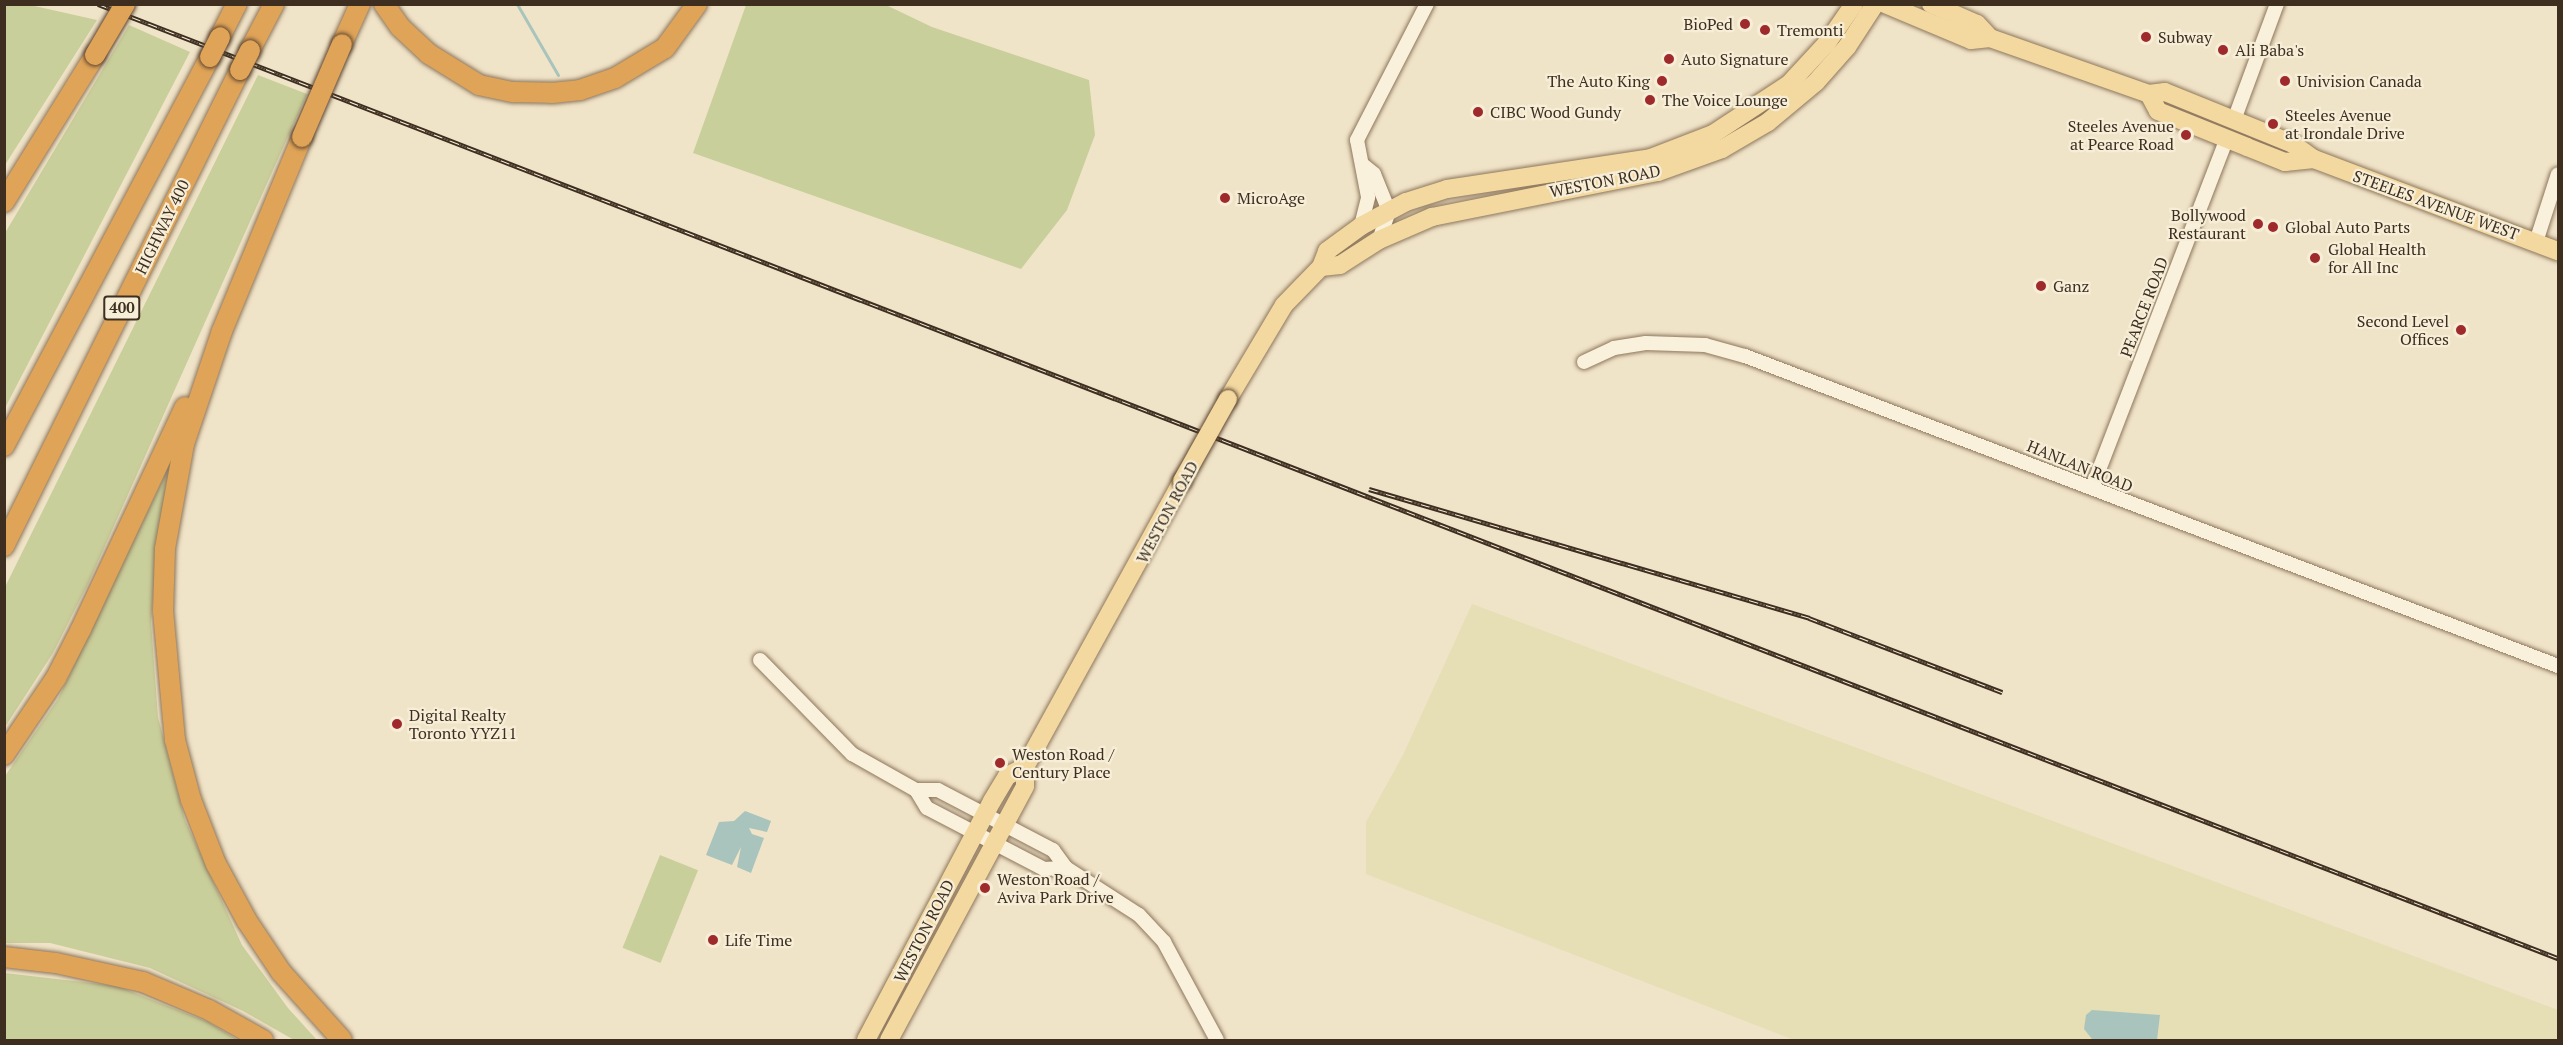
<!DOCTYPE html>
<html>
<head>
<meta charset="utf-8">
<style>
  body { margin:0 }
  #map { position:relative; width:2563px; height:1045px; overflow:hidden; background:#f0e4c8; font-family:"PT Serif",serif }
  div>[style] { position:absolute }
  .farmland>* { inset:0; background:#e6deb5 }
  .green>* { inset:0; background:#c9cf9b; transform-origin:0 0 }
  .water>* { inset:0; background:#a9c4bc }
  .stream>* { height:3px; margin:-1.5px; padding:0 1.5px; transform-origin:1.5px; border-radius:1.5px; background:#a9c4bc }
  .roads { filter:drop-shadow(0 0 2px #8d765c) drop-shadow(0 0 2px #8d765c) }
  .minor>* { height:14px; margin:-7px; padding:0 7px; transform-origin:7px; border-radius:7px; background:#faf1dc }
  .major>* { height:18px; margin:-9px; padding:0 9px; transform-origin:9px; border-radius:9px; background:#f3d9a0 }
  .highway>* { height:20px; margin:-10px; padding:0 10px; transform-origin:10px; border-radius:10px; background:#e0a458 }
  .rail>* { height:5px; margin-top:-2.5px; transform-origin:0; background:repeating-linear-gradient(90deg,#f7eed8 0 9px,#3d2e20 0 18px); box-sizing:border-box; border-block:2px solid #3d2e20 }
  .bridges { filter:drop-shadow(0 0 2px #5b4430) drop-shadow(0 0 2px #5b4430) }
  .major-bridge>* { height:18px; margin:-9px; padding:0 9px; transform-origin:9px; border-radius:9px; background:#f3d9a0 }
  .highway-bridge>* { height:20px; margin:-10px; padding:0 10px; transform-origin:10px; border-radius:10px; background:#e0a458 }
  .dots>* { width:16px; height:16px; translate:-50% -50%; box-sizing:border-box; border:3px solid #f7eed8; border-radius:50% }
  span { translate:-50% -50%; white-space:nowrap; text-align:center; line-height:1.15; -webkit-text-stroke:4.5px #f7eed8; paint-order:stroke }
  .shield-label span { padding:2px 4px; background:#f7eed8; border:2px solid; border-radius:4px; -webkit-text-stroke-width:0 }
  .shield-label { font-size:15px; color:#3d2e20; font-weight:700 }
  .poi-label { font-size:16px; color:#3d2e20 }
  .right { translate:-100% -50%; text-align:right }
  .left { translate:0 -50%; text-align:left }
  .street-label { font-size:16px; color:#3d2e20 }
  .frame { position:absolute; inset:0; border:6px solid #3d2e20; pointer-events:none }
</style>
</head>
<body>
<div id="map">
  <div class="farmland">
    <i style="clip-path:polygon(1472px 604px,2558px 1010px,2558px 1040px,1794px 1040px,1366px 874px,1366px 822px,1403px 755px)"></i>
  </div>
  <div class="green">
    <i style="clip-path:polygon(5px 4px,30px 5px,97px 20px,5px 165px)"></i>
    <i style="clip-path:polygon(746px 5px,886px 5px,932px 27px,1089px 80px,1095px 135px,1067px 210px,1021px 269px,693px 153px)"></i>
    <i style="clip-path:polygon(129px 25px,190px 52px,5px 408px,5px 233px)"></i>
    <i style="clip-path:polygon(258px 75px,307px 94px,88px 584px,53px 653px,5px 727px,5px 587px)"></i>
    <i style="clip-path:polygon(174px 456px,158px 534px,151px 622px,158px 717px,185px 820px,242px 945px,288px 1008px,317px 1040px,294px 1040px,243px 1011px,150px 968px,50px 943px,5px 943px,5px 776px,58px 699px)"></i>
    <i style="left:660px;top:855px;width:41px;height:100px;rotate:22deg"></i>
    <i style="clip-path:polygon(5px 973px,117px 986px,208px 1022px,238px 1040px,5px 1040px)"></i>
  </div>
  <div class="water">
    <i style="clip-path:polygon(745px 811px,771px 821px,767px 832px,749px 828px,752px 834px,764px 838px,751px 873px,737px 867px,741px 847px,732px 865px,706px 855px,719px 822px,734px 821px)"></i>
    <i style="clip-path:polygon(2092px 1010px,2160px 1015px,2157px 1040px,2092px 1039px,2084px 1029px,2086px 1015px)"></i>
  </div>
  <div class="stream">
    <i style="left:517px;top:4px;width:82px;rotate:60deg"></i>
  </div>
  <div class="roads">
    <div class="minor">
      <i style="left:2234px;top:120px;width:124px;rotate:-69.7deg"></i>
      <i style="left:1363px;top:165px;width:14px;rotate:39deg"></i>
      <i style="left:1374px;top:174px;width:40px;rotate:68deg"></i>
      <i style="left:1389px;top:211px;width:31px;rotate:109deg"></i>
      <i style="left:1361px;top:226px;width:30px;rotate:-76deg"></i>
      <i style="left:1368px;top:197px;width:58px;rotate:-100.9deg"></i>
      <i style="left:1357px;top:140px;width:153px;rotate:-62.8deg"></i>
      <i style="left:2536px;top:242px;width:71px;rotate:-72.1deg"></i>
      <i style="left:1584px;top:362px;width:33px;rotate:-25deg"></i>
      <i style="left:1614px;top:348px;width:32px;rotate:-9deg"></i>
      <i style="left:1646px;top:343px;width:59px;rotate:1.9deg"></i>
      <i style="left:1705px;top:345px;width:41px;rotate:15.4deg"></i>
      <i style="left:1745px;top:356px;width:870px;rotate:20.87deg"></i>
      <i style="left:2092px;top:488px;width:374px;rotate:-68.9deg"></i>
      <i style="left:760px;top:660px;width:132px;rotate:45.6deg"></i>
      <i style="left:852px;top:754px;width:73px;rotate:29.4deg"></i>
      <i style="left:916px;top:790px;width:21px;rotate:59deg"></i>
      <i style="left:927px;top:808px;width:132px;rotate:27.5deg"></i>
      <i style="left:1044px;top:869px;width:22px;rotate:-3deg"></i>
      <i style="left:916px;top:790px;width:22px"></i>
      <i style="left:938px;top:790px;width:130px;rotate:27.6deg"></i>
      <i style="left:1053px;top:850px;width:22px;rotate:54deg"></i>
      <i style="left:1066px;top:868px;width:87px;rotate:32.8deg"></i>
      <i style="left:1139px;top:915px;width:37px;rotate:47deg"></i>
      <i style="left:1164px;top:942px;width:111px;rotate:61.6deg"></i>
    </div>
    <div class="major">
      <i style="left:1885px;top:4px;width:93px;rotate:22.7deg"></i>
      <i style="left:1971px;top:40px;width:19px;rotate:-6deg"></i>
      <i style="left:1990px;top:38px;width:169px;rotate:19.4deg"></i>
      <i style="left:2149px;top:94px;width:16px;rotate:-7deg"></i>
      <i style="left:2165px;top:92px;width:138px;rotate:22.1deg"></i>
      <i style="left:2293px;top:144px;width:26px;rotate:36deg"></i>
      <i style="left:2314px;top:159px;width:261px;rotate:20.7deg"></i>
      <i style="left:1931px;top:4px;width:50px;rotate:23.5deg"></i>
      <i style="left:1977px;top:24px;width:19px;rotate:47deg"></i>
      <i style="left:2149px;top:94px;width:19px;rotate:62deg"></i>
      <i style="left:2158px;top:111px;width:96px;rotate:22deg"></i>
      <i style="left:2247px;top:147px;width:41px;rotate:21.5deg"></i>
      <i style="left:2285px;top:162px;width:29px;rotate:-6deg"></i>
      <i style="left:1321px;top:267px;width:19px;rotate:-6deg"></i>
      <i style="left:1340px;top:265px;width:46px;rotate:-32.7deg"></i>
      <i style="left:1379px;top:240px;width:58px;rotate:-23.5deg"></i>
      <i style="left:1432px;top:217px;width:230px;rotate:-11.3deg"></i>
      <i style="left:1658px;top:172px;width:68px;rotate:-19.8deg"></i>
      <i style="left:1722px;top:149px;width:53px;rotate:-30.4deg"></i>
      <i style="left:1768px;top:122px;width:62px;rotate:-39.8deg"></i>
      <i style="left:1816px;top:82px;width:47px;rotate:-48.5deg"></i>
      <i style="left:1847px;top:47px;width:51px;rotate:-56.9deg"></i>
      <i style="left:1228px;top:399px;width:109px;rotate:-59.2deg"></i>
      <i style="left:1284px;top:305px;width:53px;rotate:-45.8deg"></i>
      <i style="left:1321px;top:267px;width:17px;rotate:-69deg"></i>
      <i style="left:1327px;top:251px;width:42px;rotate:-36.3deg"></i>
      <i style="left:1361px;top:226px;width:51px;rotate:-28.1deg"></i>
      <i style="left:1406px;top:202px;width:43px;rotate:-17.6deg"></i>
      <i style="left:1447px;top:189px;width:206px;rotate:-8.6deg"></i>
      <i style="left:1651px;top:158px;width:66px;rotate:-21.2deg"></i>
      <i style="left:1713px;top:134px;width:91px;rotate:-33.3deg"></i>
      <i style="left:1789px;top:84px;width:56px;rotate:-47.2deg"></i>
      <i style="left:1827px;top:43px;width:47px;rotate:-55.3deg"></i>
      <i style="left:866px;top:1040px;width:270px;rotate:-62.2deg"></i>
      <i style="left:992px;top:801px;width:29px;rotate:-59deg"></i>
      <i style="left:1007px;top:776px;width:20px;rotate:-27deg"></i>
      <i style="left:889px;top:1040px;width:288px;rotate:-61.8deg"></i>
      <i style="left:1025px;top:786px;width:19px;rotate:-90deg"></i>
      <i style="left:1025px;top:767px;width:326px;rotate:-61.2deg"></i>
    </div>
    <div class="highway">
      <i style="left:384px;top:4px;width:28px;rotate:55deg"></i>
      <i style="left:400px;top:27px;width:40px;rotate:43deg"></i>
      <i style="left:429px;top:54px;width:59px;rotate:31.8deg"></i>
      <i style="left:479px;top:85px;width:35px;rotate:12deg"></i>
      <i style="left:513px;top:92px;width:39px;rotate:1deg"></i>
      <i style="left:552px;top:93px;width:28px;rotate:-6deg"></i>
      <i style="left:580px;top:90px;width:37px;rotate:-19deg"></i>
      <i style="left:615px;top:78px;width:58px;rotate:-31deg"></i>
      <i style="left:665px;top:48px;width:54px;rotate:-54deg"></i>
      <i style="left:220px;top:37px;width:37px;rotate:-63deg"></i>
      <i style="left:342px;top:44px;width:44px;rotate:-65.8deg"></i>
      <i style="left:250px;top:50px;width:52px;rotate:-62.4deg"></i>
      <i style="left:302px;top:137px;width:210px;rotate:112.4deg"></i>
      <i style="left:222px;top:331px;width:119px;rotate:108.6deg"></i>
      <i style="left:184px;top:444px;width:107px;rotate:100.3deg"></i>
      <i style="left:165px;top:549px;width:62px;rotate:91.8deg"></i>
      <i style="left:163px;top:611px;width:130px;rotate:84.7deg"></i>
      <i style="left:175px;top:740px;width:62px;rotate:75.1deg"></i>
      <i style="left:191px;top:800px;width:69px;rotate:68.7deg"></i>
      <i style="left:216px;top:864px;width:65px;rotate:61.5deg"></i>
      <i style="left:247px;top:921px;width:61px;rotate:56.3deg"></i>
      <i style="left:281px;top:972px;width:91px;rotate:48.1deg"></i>
      <i style="left:4px;top:202px;width:173px;rotate:-58.2deg"></i>
      <i style="left:4px;top:446px;width:440px;rotate:-62.1deg"></i>
      <i style="left:4px;top:546px;width:531px;rotate:-63.63deg"></i>
      <i style="left:4px;top:755px;width:93px;rotate:-56deg"></i>
      <i style="left:56px;top:678px;width:55px;rotate:-63deg"></i>
      <i style="left:81px;top:629px;width:245px;rotate:-64.9deg"></i>
      <i style="left:4px;top:957px;width:52px;rotate:6.6deg"></i>
      <i style="left:56px;top:963px;width:89px;rotate:12.3deg"></i>
      <i style="left:143px;top:982px;width:72px;rotate:23deg"></i>
      <i style="left:209px;top:1010px;width:62px;rotate:29.1deg"></i>
    </div>
  </div>
  <div class="rail">
    <i style="left:98px;top:4px;width:2639px;rotate:21.2deg"></i>
    <i style="left:1369px;top:489px;width:459px;rotate:16.3deg"></i>
    <i style="left:1809px;top:618px;width:207px;rotate:21deg"></i>
  </div>
  <div class="bridges">
    <div class="major-bridge">
      <i style="left:1182px;top:481px;width:94px;rotate:-60.7deg"></i>
    </div>
    <div class="highway-bridge">
      <i style="left:95px;top:55px;width:59px;rotate:-59.5deg"></i>
      <i style="left:210px;top:57px;width:22px;rotate:-63deg"></i>
      <i style="left:240px;top:70px;width:22px;rotate:-63deg"></i>
      <i style="left:302px;top:137px;width:101px;rotate:-66.7deg"></i>
    </div>
  </div>
  <div class="dots">
    <i style="left:1745px;top:24px;background:#9e2a2b"></i>
    <i style="left:1765px;top:30px;background:#9e2a2b"></i>
    <i style="left:2146px;top:37px;background:#9e2a2b"></i>
    <i style="left:2223px;top:50px;background:#9e2a2b"></i>
    <i style="left:1669px;top:59px;background:#9e2a2b"></i>
    <i style="left:1662px;top:81px;background:#9e2a2b"></i>
    <i style="left:2285px;top:81px;background:#9e2a2b"></i>
    <i style="left:1650px;top:100px;background:#9e2a2b"></i>
    <i style="left:1478px;top:112px;background:#9e2a2b"></i>
    <i style="left:2273px;top:124px;background:#9e2a2b"></i>
    <i style="left:2186px;top:135px;background:#9e2a2b"></i>
    <i style="left:1225px;top:198px;background:#9e2a2b"></i>
    <i style="left:2258px;top:224px;background:#9e2a2b"></i>
    <i style="left:2273px;top:227px;background:#9e2a2b"></i>
    <i style="left:2315px;top:258px;background:#9e2a2b"></i>
    <i style="left:2041px;top:286px;background:#9e2a2b"></i>
    <i style="left:2461px;top:330px;background:#9e2a2b"></i>
    <i style="left:397px;top:724px;background:#9e2a2b"></i>
    <i style="left:1000px;top:763px;background:#9e2a2b"></i>
    <i style="left:985px;top:888px;background:#9e2a2b"></i>
    <i style="left:713px;top:940px;background:#9e2a2b"></i>
  </div>
  <div class="shield-label">
    <span style="left:122px;top:308px">400</span>
  </div>
  <div class="poi-label">
    <span class="right" style="left:1733px;top:24px">BioPed</span>
    <span class="left" style="left:1777px;top:30px">Tremonti</span>
    <span class="left" style="left:2158px;top:37px">Subway</span>
    <span class="left" style="left:2235px;top:50px">Ali Baba's</span>
    <span class="left" style="left:1681px;top:59px">Auto Signature</span>
    <span class="right" style="left:1650px;top:81px">The Auto King</span>
    <span class="left" style="left:2297px;top:81px">Univision Canada</span>
    <span class="left" style="left:1662px;top:100px">The Voice Lounge</span>
    <span class="left" style="left:1490px;top:112px">CIBC Wood Gundy</span>
    <span class="left" style="left:2285px;top:124px">Steeles Avenue<br>at Irondale Drive</span>
    <span class="right" style="left:2174px;top:135px">Steeles Avenue<br>at Pearce Road</span>
    <span class="left" style="left:1237px;top:198px">MicroAge</span>
    <span class="right" style="left:2246px;top:224px">Bollywood<br>Restaurant</span>
    <span class="left" style="left:2285px;top:227px">Global Auto Parts</span>
    <span class="left" style="left:2328px;top:258px">Global Health<br>for All Inc</span>
    <span class="left" style="left:2053px;top:286px">Ganz</span>
    <span class="right" style="left:2449px;top:330px">Second Level<br>Offices</span>
    <span class="left" style="left:409px;top:724px">Digital Realty<br>Toronto YYZ11</span>
    <span class="left" style="left:1012px;top:763px">Weston Road /<br>Century Place</span>
    <span class="left" style="left:997px;top:888px">Weston Road /<br>Aviva Park Drive</span>
    <span class="left" style="left:725px;top:940px">Life Time</span>
  </div>
  <div class="street-label">
    <span style="left:1605px;top:181px;rotate:-11deg">WESTON ROAD</span>
    <span style="left:2436px;top:205px;rotate:20deg">STEELES AVENUE WEST</span>
    <span style="left:162px;top:227px;rotate:-64deg">HIGHWAY 400</span>
    <span style="left:2144px;top:307px;rotate:-69deg">PEARCE ROAD</span>
    <span style="left:2080px;top:466px;rotate:22deg">HANLAN ROAD</span>
    <span style="left:1167px;top:512px;rotate:-62deg">WESTON ROAD</span>
    <span style="left:924px;top:931px;rotate:-63deg">WESTON ROAD</span>
  </div>
  <div class="frame"></div>
</div>
</body>
</html>
